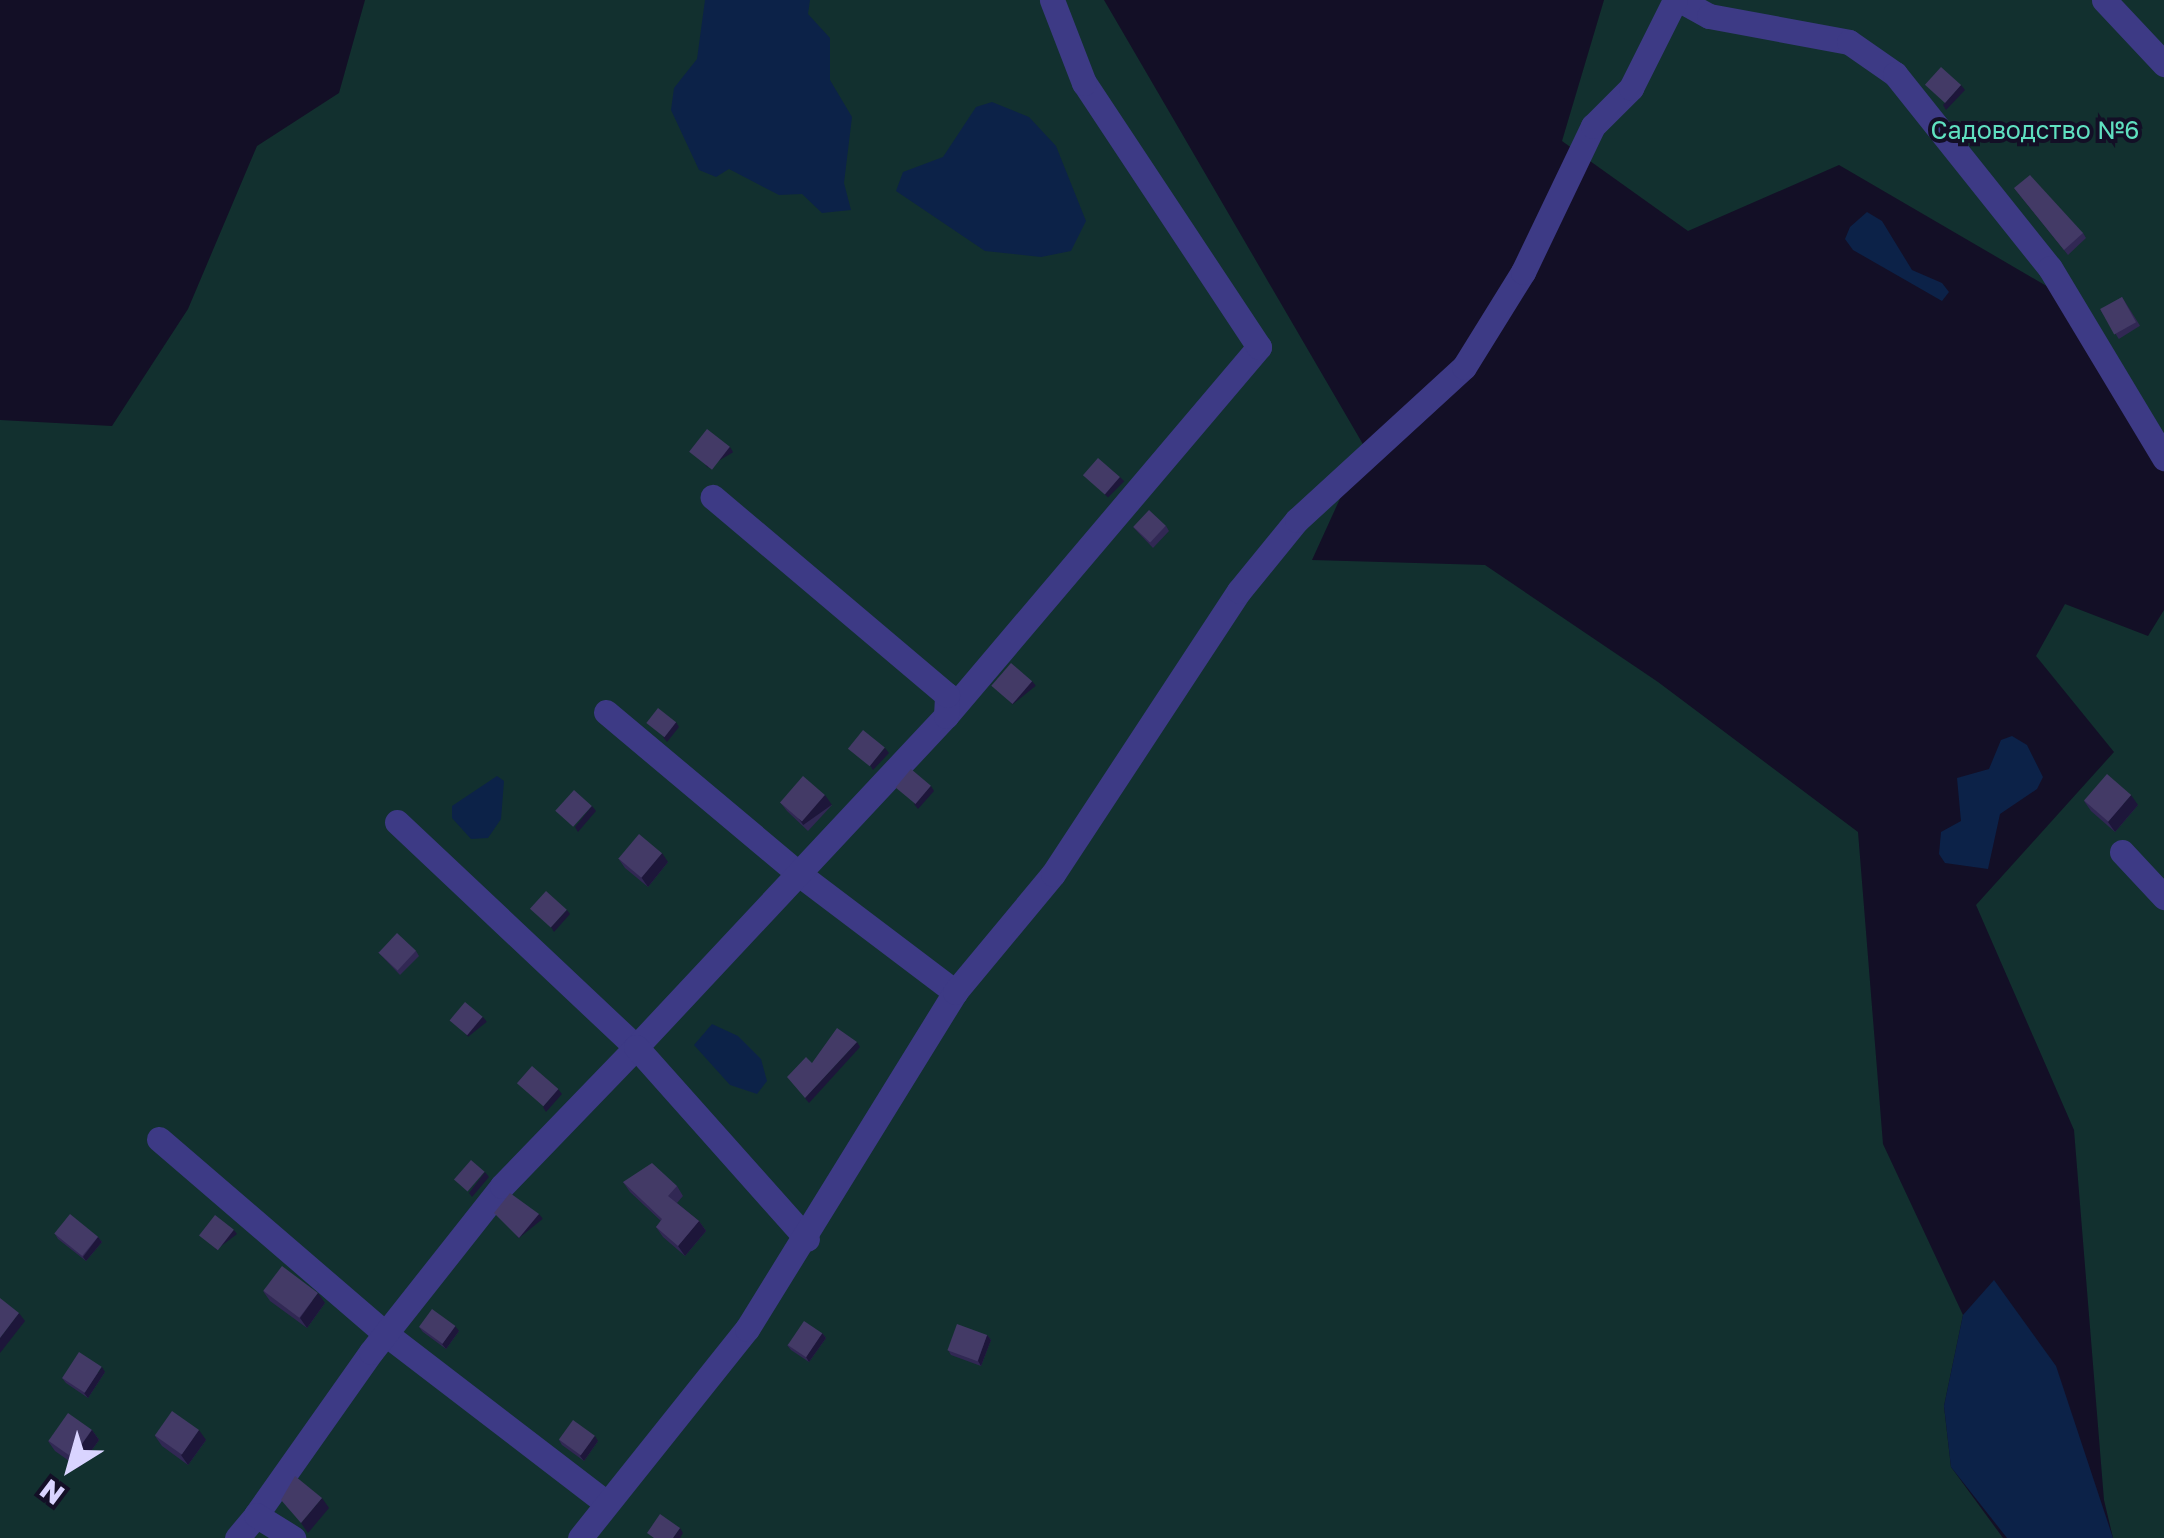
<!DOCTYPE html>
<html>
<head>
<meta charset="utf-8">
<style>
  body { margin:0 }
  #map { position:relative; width:2164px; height:1538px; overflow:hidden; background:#130f26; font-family:"Golos Text",sans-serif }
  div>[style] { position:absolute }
  .green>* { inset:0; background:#12302f }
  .water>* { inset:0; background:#0c2248 }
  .minor>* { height:25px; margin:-12.5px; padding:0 12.5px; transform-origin:12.5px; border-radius:12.5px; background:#3d3a85 }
  .wall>* { inset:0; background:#312854; transform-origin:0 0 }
  .shaded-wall>* { inset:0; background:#1d163a; transform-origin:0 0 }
  .building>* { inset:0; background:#433a66; transform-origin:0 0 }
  span { translate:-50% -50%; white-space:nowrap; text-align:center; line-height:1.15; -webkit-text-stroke:8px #130f26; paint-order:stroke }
  .park-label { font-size:25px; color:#5fe0c0 }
  .north { position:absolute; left:20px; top:1418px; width:100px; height:100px; -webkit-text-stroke:8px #130f26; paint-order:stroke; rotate:217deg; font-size:28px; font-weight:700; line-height:40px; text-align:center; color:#d9d4ff }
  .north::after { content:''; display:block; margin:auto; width:35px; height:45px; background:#d9d4ff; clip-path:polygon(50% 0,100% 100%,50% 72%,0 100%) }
</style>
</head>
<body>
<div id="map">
  <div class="green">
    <i style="clip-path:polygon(365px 0,1104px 0,1364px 446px,1312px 560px,1485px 565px,1658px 682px,1858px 832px,1883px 1144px,1963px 1315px,1944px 1406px,1951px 1467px,2003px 1538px,0 1538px,0 420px,112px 426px,188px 309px,257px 146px,339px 93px)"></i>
    <i style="clip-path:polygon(1604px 0,2164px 0,2164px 471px,2074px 302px,1839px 165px,1688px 231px,1562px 141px)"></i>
    <i style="clip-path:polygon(2065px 604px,2148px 636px,2164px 610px,2164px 1538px,2113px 1538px,2104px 1500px,2074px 1130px,1976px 905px,2114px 752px,2036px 656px)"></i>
  </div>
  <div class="water">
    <i style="clip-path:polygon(705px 0,810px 0,808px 14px,830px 38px,830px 80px,852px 117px,844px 183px,851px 210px,822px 213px,802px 194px,779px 195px,729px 169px,716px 177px,699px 170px,671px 110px,674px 88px,697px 59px)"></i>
    <i style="clip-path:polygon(992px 102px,1029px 117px,1056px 146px,1086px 221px,1071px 251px,1041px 257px,985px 251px,896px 191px,903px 172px,943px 157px,976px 107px)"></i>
    <i style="clip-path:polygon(1867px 212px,1882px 221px,1912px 270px,1942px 283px,1949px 292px,1942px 301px,1853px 250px,1845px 239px,1850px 227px)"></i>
    <i style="clip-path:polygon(2012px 736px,2027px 745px,2043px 777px,2037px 789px,2000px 814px,1988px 869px,1945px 863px,1939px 854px,1941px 832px,1961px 821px,1957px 778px,1989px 769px,2001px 740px)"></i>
    <i style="clip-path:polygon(497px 776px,504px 781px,501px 819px,488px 838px,471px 839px,452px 818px,452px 806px)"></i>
    <i style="clip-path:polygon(712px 1024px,738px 1036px,761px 1059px,767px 1081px,757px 1094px,730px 1085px,694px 1045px)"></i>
    <i style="clip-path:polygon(1994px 1280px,2056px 1366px,2113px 1538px,2007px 1538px,1951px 1467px,1944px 1406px,1963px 1315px)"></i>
  </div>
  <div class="minor">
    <i style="left:1680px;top:0;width:33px;rotate:29deg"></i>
    <i style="left:1709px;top:16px;width:142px;rotate:10.5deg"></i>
    <i style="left:1849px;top:42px;width:56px;rotate:34.8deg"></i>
    <i style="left:1895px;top:74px;width:248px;rotate:51.4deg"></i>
    <i style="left:2050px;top:268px;width:222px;rotate:59deg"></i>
    <i style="left:2104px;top:0;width:88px;rotate:46.8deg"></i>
    <i style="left:606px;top:712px;width:252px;rotate:40deg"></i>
    <i style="left:799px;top:874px;width:196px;rotate:37.1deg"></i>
    <i style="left:946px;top:716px;width:484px;rotate:-49.7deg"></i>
    <i style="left:1259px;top:347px;width:317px;rotate:-123.5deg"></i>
    <i style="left:1084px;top:83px;width:89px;rotate:-111.1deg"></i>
    <i style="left:397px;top:822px;width:328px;rotate:43.3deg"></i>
    <i style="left:636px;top:1047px;width:453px;rotate:-46.9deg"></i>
    <i style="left:946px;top:716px;width:21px;rotate:-87deg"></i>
    <i style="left:947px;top:695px;width:307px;rotate:-139.8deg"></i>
    <i style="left:2122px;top:852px;width:62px;rotate:47deg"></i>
    <i style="left:159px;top:1139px;width:299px;rotate:40.7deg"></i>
    <i style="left:386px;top:1334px;width:276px;rotate:37.5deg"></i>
    <i style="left:256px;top:1515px;width:199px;rotate:-54.8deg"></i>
    <i style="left:371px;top:1352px;width:211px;rotate:-51.7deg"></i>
    <i style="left:502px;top:1186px;width:193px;rotate:-46deg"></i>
    <i style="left:636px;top:1047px;width:257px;rotate:48.3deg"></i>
    <i style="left:237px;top:1538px;width:30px;rotate:-50deg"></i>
    <i style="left:256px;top:1515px;width:44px;rotate:31.9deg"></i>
    <i style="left:580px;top:1538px;width:268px;rotate:-51.4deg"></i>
    <i style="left:747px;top:1329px;width:396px;rotate:-58.3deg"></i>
    <i style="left:955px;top:992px;width:153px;rotate:-50.3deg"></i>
    <i style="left:1053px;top:874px;width:339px;rotate:-56.7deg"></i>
    <i style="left:1239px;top:591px;width:92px;rotate:-50.8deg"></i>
    <i style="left:1297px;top:520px;width:226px;rotate:-42.5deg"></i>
    <i style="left:1464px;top:367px;width:112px;rotate:-58.2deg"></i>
    <i style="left:1523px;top:272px;width:162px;rotate:-64.4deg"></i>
    <i style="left:1593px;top:126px;width:54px;rotate:-45deg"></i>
    <i style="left:1631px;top:88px;width:98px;rotate:-63.4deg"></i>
  </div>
  <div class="wall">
    <i style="clip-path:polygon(2014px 188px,2083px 233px,2086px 238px,2068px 255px)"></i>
    <i style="left:2122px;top:297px;width:34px;height:25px;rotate:58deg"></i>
    <i style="clip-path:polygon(1166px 526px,1169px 531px,1153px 548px,1133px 527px)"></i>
    <i style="clip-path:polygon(2084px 801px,2138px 805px,2115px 832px,2091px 811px)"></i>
    <i style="clip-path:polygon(780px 802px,832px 805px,808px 831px,787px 811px)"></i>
    <i style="clip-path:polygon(618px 858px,668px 862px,648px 887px,625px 868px)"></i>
    <i style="clip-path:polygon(416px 951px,419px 956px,400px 975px,378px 952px)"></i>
    <i style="clip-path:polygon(623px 1182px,677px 1186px,683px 1196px,677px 1203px,699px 1221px,706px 1231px,685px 1256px,663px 1237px,656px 1227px,661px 1221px,630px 1192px)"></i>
    <i style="clip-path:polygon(55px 1234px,98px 1237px,102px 1242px,86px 1261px,58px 1239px)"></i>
    <i style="clip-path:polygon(263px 1291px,325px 1303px,307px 1328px,270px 1301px)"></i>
    <i style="clip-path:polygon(419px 1327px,459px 1331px,446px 1349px,423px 1332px)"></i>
    <i style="clip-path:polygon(822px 1333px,826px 1338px,809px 1362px,791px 1350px,787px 1345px)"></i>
    <i style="clip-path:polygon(987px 1335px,991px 1340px,981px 1366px,951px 1355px,948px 1350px)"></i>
    <i style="clip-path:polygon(105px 1372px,88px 1398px,66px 1383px,62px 1378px)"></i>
    <i style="clip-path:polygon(92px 1430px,99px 1440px,79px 1468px,55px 1451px,48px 1441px)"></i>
    <i style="clip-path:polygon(155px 1436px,206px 1440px,188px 1465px,162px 1446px)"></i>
    <i style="clip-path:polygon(559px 1440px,598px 1441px,584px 1461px,562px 1445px)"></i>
  </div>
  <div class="shaded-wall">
    <i style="clip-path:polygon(1961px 85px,1965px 90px,1946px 110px,1943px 105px)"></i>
    <i style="left:730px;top:447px;width:6px;height:30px;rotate:59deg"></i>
    <i style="left:1120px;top:477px;width:6px;height:23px;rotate:45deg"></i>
    <i style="left:1032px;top:681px;width:6px;height:30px;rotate:51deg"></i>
    <i style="clip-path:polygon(676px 722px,679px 727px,667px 742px,663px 737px)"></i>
    <i style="clip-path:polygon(885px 748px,889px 753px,873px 770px,870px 765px)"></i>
    <i style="clip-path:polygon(931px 786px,934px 791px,918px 809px,914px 804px)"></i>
    <i style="left:825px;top:795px;width:12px;height:35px;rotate:55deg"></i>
    <i style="clip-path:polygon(2131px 795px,2138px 805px,2115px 832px,2108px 822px)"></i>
    <i style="clip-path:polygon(592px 806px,596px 811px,578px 832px,575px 827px)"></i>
    <i style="clip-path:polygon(662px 853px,668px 862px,648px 887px,641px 877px)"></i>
    <i style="clip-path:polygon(567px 910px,570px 914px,554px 932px,551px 927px)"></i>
    <i style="left:483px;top:1017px;width:6px;height:24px;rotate:51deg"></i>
    <i style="clip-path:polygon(857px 1042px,860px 1047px,809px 1103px,805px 1098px)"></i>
    <i style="clip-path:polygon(558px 1089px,562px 1094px,546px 1112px,543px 1107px)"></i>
    <i style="clip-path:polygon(485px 1172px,489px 1177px,472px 1197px,469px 1193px)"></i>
    <i style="left:539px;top:1214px;width:6px;height:31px;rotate:51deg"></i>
    <i style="clip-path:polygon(699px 1221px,706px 1231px,685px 1256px,678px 1246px)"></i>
    <i style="left:234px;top:1230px;width:5px;height:26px;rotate:53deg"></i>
    <i style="clip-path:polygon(98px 1237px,102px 1242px,86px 1261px,83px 1257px)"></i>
    <i style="clip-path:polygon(318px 1293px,325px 1303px,307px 1328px,300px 1318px)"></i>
    <i style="clip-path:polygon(19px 1313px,25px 1321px,0 1353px,0 1338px)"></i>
    <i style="clip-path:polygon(455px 1326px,459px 1331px,446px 1349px,442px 1344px)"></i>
    <i style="clip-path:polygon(822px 1333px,826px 1338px,809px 1362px,806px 1357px)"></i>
    <i style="clip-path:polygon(987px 1335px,991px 1340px,981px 1366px,978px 1361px)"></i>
    <i style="clip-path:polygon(102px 1367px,105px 1372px,88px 1398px,84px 1393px)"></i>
    <i style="clip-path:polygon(92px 1430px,99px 1440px,79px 1468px,72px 1458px)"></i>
    <i style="clip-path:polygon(199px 1430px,206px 1440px,188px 1465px,181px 1455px)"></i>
    <i style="clip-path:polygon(595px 1436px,598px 1441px,584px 1461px,580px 1456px)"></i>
    <i style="clip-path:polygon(322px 1498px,329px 1508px,308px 1533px,301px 1523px)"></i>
    <i style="clip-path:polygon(680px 1528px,683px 1533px,680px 1538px,673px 1538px)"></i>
  </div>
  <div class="building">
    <i style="left:1941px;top:67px;width:27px;height:24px;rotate:42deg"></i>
    <i style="clip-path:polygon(2030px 175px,2083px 233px,2064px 250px,2014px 188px)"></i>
    <i style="left:2122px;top:297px;width:29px;height:25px;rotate:61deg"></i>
    <i style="left:707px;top:429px;width:29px;height:29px;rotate:38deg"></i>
    <i style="left:1098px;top:458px;width:29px;height:23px;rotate:41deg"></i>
    <i style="left:1149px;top:510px;width:23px;height:23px;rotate:43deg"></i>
    <i style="left:1011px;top:663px;width:28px;height:30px;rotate:41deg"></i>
    <i style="left:658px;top:708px;width:23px;height:19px;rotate:38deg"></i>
    <i style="left:863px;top:730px;width:28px;height:24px;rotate:39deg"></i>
    <i style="left:911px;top:769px;width:26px;height:24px;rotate:40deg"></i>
    <i style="left:2107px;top:774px;width:32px;height:35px;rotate:41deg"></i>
    <i style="left:803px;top:776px;width:29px;height:35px;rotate:41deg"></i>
    <i style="left:574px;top:790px;width:24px;height:28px;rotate:42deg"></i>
    <i style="left:639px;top:834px;width:30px;height:32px;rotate:40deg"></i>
    <i style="left:546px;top:891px;width:28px;height:24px;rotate:42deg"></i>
    <i style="left:397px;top:933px;width:26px;height:27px;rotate:43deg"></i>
    <i style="left:465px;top:1002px;width:23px;height:24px;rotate:40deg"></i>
    <i style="clip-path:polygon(837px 1028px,857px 1042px,805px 1098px,787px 1077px,806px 1057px,812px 1063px)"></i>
    <i style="left:532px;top:1066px;width:35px;height:23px;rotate:41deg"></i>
    <i style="left:471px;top:1160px;width:18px;height:26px;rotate:41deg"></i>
    <i style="clip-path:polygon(652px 1163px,677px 1186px,668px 1196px,699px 1221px,678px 1246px,656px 1227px,662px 1219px,623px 1182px)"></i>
    <i style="clip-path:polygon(510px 1193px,539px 1214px,519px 1238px,494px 1213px)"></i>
    <i style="left:70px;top:1214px;width:36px;height:25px;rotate:39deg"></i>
    <i style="left:215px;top:1215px;width:24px;height:26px;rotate:38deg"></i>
    <i style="left:282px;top:1266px;width:45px;height:31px;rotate:37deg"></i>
    <i style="clip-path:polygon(0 1298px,19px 1313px,0 1338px)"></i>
    <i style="left:432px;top:1309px;width:29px;height:22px;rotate:36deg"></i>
    <i style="left:804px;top:1321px;width:22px;height:29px;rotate:34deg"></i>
    <i style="left:957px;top:1324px;width:32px;height:28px;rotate:20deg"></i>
    <i style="left:79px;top:1352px;width:27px;height:31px;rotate:33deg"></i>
    <i style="left:172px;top:1411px;width:33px;height:30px;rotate:35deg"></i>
    <i style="left:68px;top:1413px;width:29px;height:34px;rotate:35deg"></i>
    <i style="left:573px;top:1420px;width:27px;height:24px;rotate:36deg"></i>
    <i style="clip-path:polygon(295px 1476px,322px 1498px,301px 1523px,281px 1500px)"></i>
    <i style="clip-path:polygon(660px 1514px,680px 1528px,673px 1538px,654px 1538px,647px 1533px)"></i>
  </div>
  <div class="park-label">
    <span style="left:2035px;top:130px">Садоводство №6</span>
  </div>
  <div class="north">N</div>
</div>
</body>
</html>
